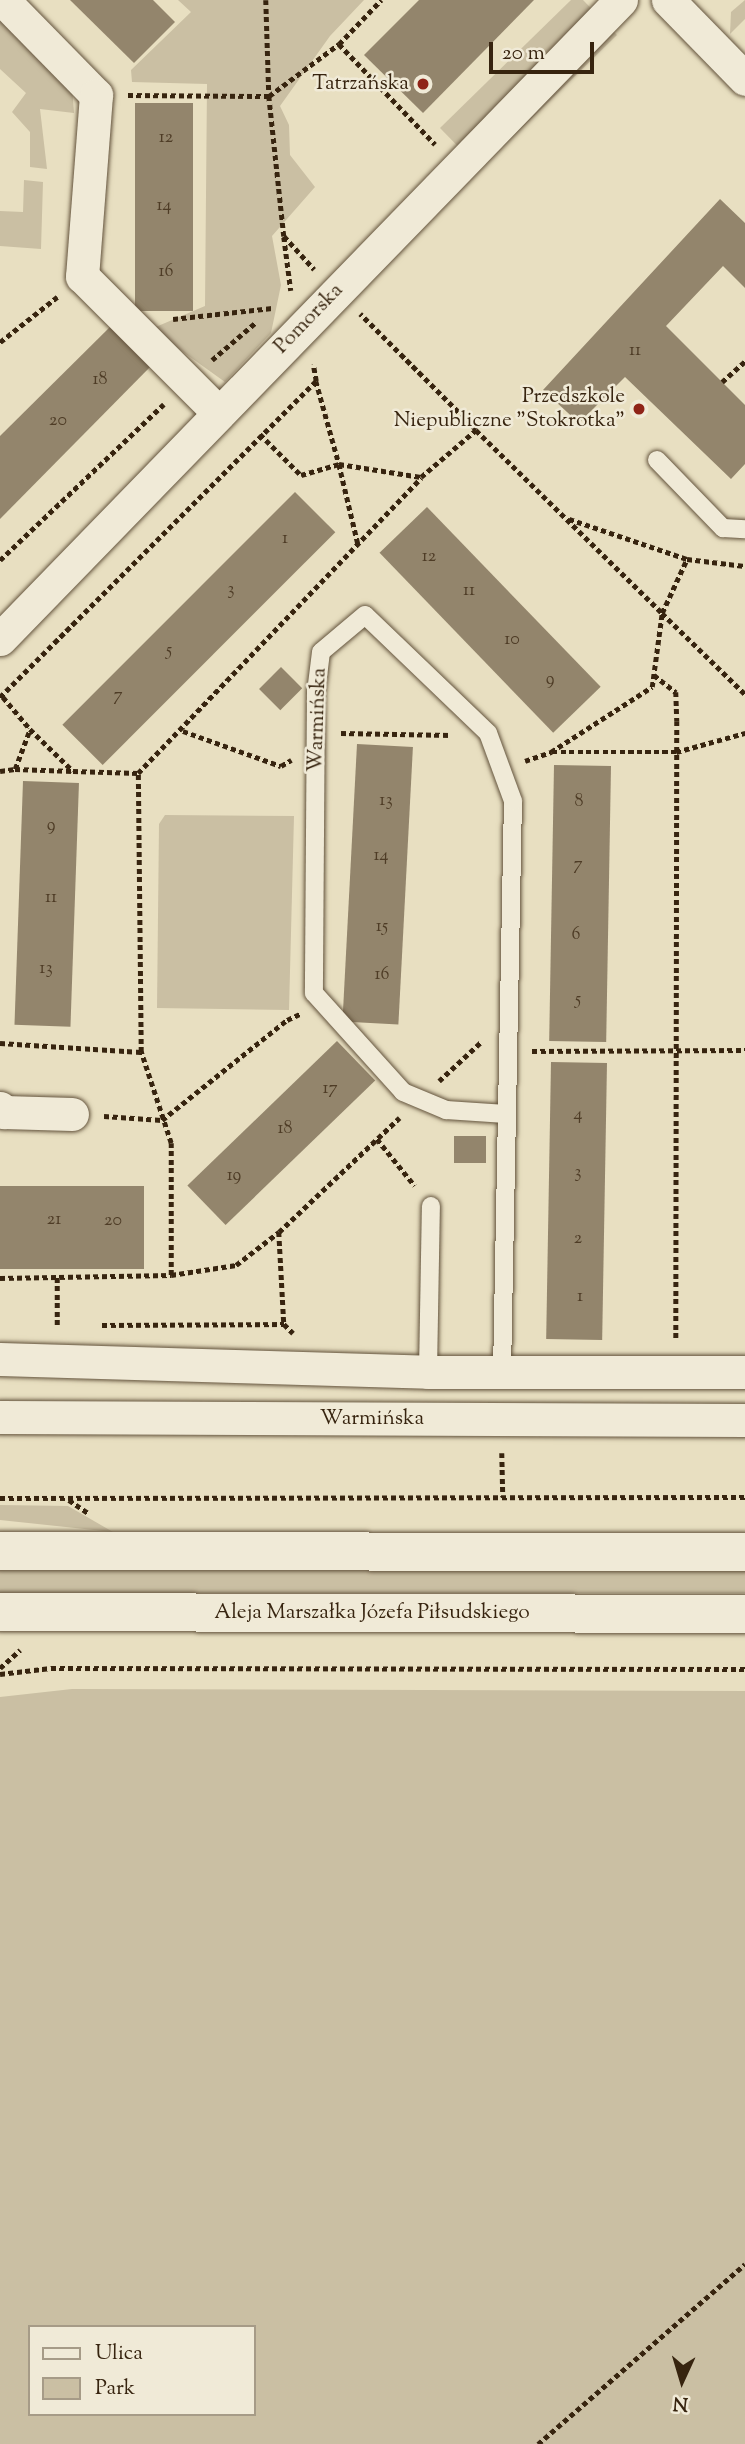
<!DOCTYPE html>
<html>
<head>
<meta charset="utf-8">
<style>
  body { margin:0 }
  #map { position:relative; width:745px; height:2444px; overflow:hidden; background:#e8dfc1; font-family:"Sorts Mill Goudy",serif }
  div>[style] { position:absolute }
  .green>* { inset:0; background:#cabfa3; transform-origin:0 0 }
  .building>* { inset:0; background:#93856c; transform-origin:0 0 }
  .path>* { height:4.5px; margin-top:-2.25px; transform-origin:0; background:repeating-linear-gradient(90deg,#37240f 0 5px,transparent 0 8.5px) }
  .roads { filter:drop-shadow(0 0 2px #63533c) drop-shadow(0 0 2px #63533c) }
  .lane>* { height:18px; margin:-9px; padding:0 9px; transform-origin:9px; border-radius:9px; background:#f0ead7 }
  .street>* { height:33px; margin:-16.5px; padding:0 16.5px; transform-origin:16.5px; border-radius:16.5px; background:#f0ead7 }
  .secondary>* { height:38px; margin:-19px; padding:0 19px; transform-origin:19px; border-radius:19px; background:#f0ead7 }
  .dots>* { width:19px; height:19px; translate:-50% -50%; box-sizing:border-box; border:4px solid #f0ead7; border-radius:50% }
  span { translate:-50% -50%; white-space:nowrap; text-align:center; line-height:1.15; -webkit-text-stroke:5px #f0ead7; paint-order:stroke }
  .number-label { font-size:18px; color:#4e3c26 }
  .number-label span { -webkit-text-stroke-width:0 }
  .poi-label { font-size:21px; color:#37240f }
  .right { translate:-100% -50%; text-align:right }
  .street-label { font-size:21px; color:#37240f }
  .legend { position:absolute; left:28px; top:2325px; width:228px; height:91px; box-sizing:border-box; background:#f0ead7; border:2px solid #a69b87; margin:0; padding:9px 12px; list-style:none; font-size:21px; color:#37240f }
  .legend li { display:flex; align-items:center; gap:14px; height:35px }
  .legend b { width:35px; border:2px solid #a69b87 }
  .north { position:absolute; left:647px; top:2346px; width:70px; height:70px; -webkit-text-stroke:5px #f0ead7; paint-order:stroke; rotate:184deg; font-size:19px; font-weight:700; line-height:28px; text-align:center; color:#37240f }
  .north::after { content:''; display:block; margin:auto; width:24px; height:32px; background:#37240f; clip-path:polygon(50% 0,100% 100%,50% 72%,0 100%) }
  .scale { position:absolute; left:489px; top:42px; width:105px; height:32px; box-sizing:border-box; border:4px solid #37240f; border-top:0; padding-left:9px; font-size:21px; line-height:24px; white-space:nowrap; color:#37240f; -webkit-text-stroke:5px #f0ead7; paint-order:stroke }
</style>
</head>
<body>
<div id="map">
  <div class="green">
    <i style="clip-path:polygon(178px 0,364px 0,330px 36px,280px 106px,289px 125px,290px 155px,315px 187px,272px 236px,281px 285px,271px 333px,225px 382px,151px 329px,205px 306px,207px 84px,132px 82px,131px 70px,191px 12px)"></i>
    <i style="clip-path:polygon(571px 0,583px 0,617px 35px,480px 169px,440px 128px)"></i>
    <i style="clip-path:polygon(745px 0,745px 19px,730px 34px,731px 12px)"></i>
    <i style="clip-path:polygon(0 15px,71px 74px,74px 113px,40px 109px,47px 169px,30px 167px,30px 132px,12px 112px,26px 93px,0 69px)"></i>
    <i style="clip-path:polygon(24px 180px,43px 182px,41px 249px,0 246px,0 211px,23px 212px)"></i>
    <i style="clip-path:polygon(165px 815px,294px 816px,289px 1010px,157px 1008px,159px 824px)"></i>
    <i style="clip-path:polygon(0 1505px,68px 1506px,113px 1532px,0 1520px)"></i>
    <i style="left:0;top:1570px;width:745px;height:23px"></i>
    <i style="clip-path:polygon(evenodd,72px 1689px,745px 1691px,745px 2444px,0 2444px,0 1697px,72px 1689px,30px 2327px,254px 2327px,254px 2414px,30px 2414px,30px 2327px)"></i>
  </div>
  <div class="building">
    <i style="clip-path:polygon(70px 0,153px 0,175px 22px,134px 63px)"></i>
    <i style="clip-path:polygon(419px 0,534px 0,423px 113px,364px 55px)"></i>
    <i style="left:193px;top:103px;width:208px;height:58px;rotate:90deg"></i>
    <i style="clip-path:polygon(720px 199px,745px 223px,745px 288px,723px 266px,666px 326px,745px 405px,745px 464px,731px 479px,625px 377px,579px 423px,543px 390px)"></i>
    <i style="clip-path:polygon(115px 322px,155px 362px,0 519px,0 436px)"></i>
    <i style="left:295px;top:492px;width:57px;height:329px;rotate:45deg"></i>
    <i style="left:427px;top:507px;width:250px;height:66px;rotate:46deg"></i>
    <i style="left:281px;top:667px;width:30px;height:31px;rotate:45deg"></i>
    <i style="left:357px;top:744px;width:56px;height:278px;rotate:3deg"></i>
    <i style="left:554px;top:765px;width:57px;height:276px;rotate:1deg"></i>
    <i style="left:23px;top:781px;width:56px;height:244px;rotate:2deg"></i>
    <i style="left:337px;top:1041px;width:55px;height:208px;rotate:46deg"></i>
    <i style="left:551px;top:1062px;width:56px;height:277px;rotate:1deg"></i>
    <i style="left:454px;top:1136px;width:32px;height:27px"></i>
    <i style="left:0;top:1186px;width:144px;height:83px"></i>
  </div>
  <div class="path">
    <i style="left:266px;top:0;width:95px;rotate:88.2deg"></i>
    <i style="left:339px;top:44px;width:139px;rotate:46.2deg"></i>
    <i style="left:128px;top:95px;width:141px;rotate:0.4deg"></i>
    <i style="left:269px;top:96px;width:141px;rotate:83.9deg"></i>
    <i style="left:284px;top:236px;width:45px;rotate:47.7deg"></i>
    <i style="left:269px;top:96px;width:87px;rotate:-36.6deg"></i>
    <i style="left:339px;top:44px;width:61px;rotate:-46.3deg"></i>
    <i style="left:284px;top:237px;width:54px;rotate:82.6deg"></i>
    <i style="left:173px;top:319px;width:100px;rotate:-6.3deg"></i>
    <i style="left:0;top:342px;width:73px;rotate:-38.3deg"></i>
    <i style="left:212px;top:360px;width:58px;rotate:-40.8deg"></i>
    <i style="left:316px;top:381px;width:86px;rotate:74.5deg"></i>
    <i style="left:339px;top:464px;width:83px;rotate:9deg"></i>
    <i style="left:421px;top:477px;width:72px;rotate:-40.5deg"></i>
    <i style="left:476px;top:430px;width:164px;rotate:-135deg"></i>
    <i style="left:722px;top:382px;width:31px;rotate:-42deg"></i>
    <i style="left:476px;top:430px;width:261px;rotate:44.5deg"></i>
    <i style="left:662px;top:613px;width:60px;rotate:-65.2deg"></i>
    <i style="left:687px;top:559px;width:58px;rotate:6.9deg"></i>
    <i style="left:260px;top:434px;width:58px;rotate:45deg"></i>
    <i style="left:301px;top:475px;width:40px;rotate:-16deg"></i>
    <i style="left:339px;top:464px;width:82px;rotate:76.6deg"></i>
    <i style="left:569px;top:519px;width:125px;rotate:18.7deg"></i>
    <i style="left:0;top:560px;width:226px;rotate:-43.6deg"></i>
    <i style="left:654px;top:675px;width:28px;rotate:38deg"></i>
    <i style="left:676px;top:692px;width:29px;rotate:88deg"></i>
    <i style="left:677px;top:721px;width:619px;rotate:90.09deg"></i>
    <i style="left:0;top:697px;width:447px;rotate:-45deg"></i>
    <i style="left:316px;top:381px;width:17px;rotate:-100deg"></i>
    <i style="left:3px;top:697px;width:42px;rotate:49.8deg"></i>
    <i style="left:183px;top:731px;width:104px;rotate:19.7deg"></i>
    <i style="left:281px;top:766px;width:12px;rotate:-31deg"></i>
    <i style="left:341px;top:733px;width:110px;rotate:1deg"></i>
    <i style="left:552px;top:752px;width:124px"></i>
    <i style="left:676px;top:752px;width:72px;rotate:-15.4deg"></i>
    <i style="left:525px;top:761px;width:28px;rotate:-19deg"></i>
    <i style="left:551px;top:752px;width:120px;rotate:-32.8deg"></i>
    <i style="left:652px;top:687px;width:75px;rotate:-82.3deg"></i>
    <i style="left:662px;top:613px;width:116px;rotate:44.3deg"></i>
    <i style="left:15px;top:769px;width:58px;rotate:2deg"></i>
    <i style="left:0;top:771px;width:15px;rotate:-8deg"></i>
    <i style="left:15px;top:769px;width:43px;rotate:-69.4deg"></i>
    <i style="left:30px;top:729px;width:60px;rotate:44.3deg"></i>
    <i style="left:73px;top:771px;width:65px;rotate:1.8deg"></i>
    <i style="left:138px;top:773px;width:409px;rotate:-46.2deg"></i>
    <i style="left:0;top:1043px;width:141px;rotate:3.7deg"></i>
    <i style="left:141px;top:1052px;width:279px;rotate:-90.6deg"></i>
    <i style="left:532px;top:1051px;width:213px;rotate:-0.3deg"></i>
    <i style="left:439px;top:1081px;width:57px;rotate:-42.9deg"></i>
    <i style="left:104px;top:1116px;width:58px;rotate:3.9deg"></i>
    <i style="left:162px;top:1120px;width:160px;rotate:-38.7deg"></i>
    <i style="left:287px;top:1020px;width:14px;rotate:-25deg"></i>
    <i style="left:377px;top:1139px;width:60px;rotate:51deg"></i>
    <i style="left:279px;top:1232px;width:92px;rotate:86.9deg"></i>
    <i style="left:171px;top:1275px;width:66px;rotate:-8.7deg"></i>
    <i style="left:236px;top:1265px;width:54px;rotate:-37.5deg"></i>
    <i style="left:279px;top:1232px;width:166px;rotate:-43.5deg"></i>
    <i style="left:0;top:1278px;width:171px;rotate:-1deg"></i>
    <i style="left:171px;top:1275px;width:132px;rotate:-90deg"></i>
    <i style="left:171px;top:1143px;width:96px;rotate:-108.2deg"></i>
    <i style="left:57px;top:1325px;width:48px;rotate:-90deg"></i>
    <i style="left:102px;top:1325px;width:182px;rotate:-0.3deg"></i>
    <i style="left:284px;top:1324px;width:13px;rotate:45deg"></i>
    <i style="left:502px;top:1453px;width:44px;rotate:88.7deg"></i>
    <i style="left:0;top:1498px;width:745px;rotate:-0.08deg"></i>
    <i style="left:69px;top:1500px;width:23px;rotate:34deg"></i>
    <i style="left:0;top:1668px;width:27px;rotate:-42deg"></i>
    <i style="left:0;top:1674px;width:51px;rotate:-6.7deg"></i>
    <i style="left:51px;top:1668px;width:694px;rotate:0.08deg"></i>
    <i style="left:538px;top:2444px;width:274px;rotate:-41deg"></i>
  </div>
  <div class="roads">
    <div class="lane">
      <i style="left:657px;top:460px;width:95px;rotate:45.9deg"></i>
      <i style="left:723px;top:528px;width:22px;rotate:3deg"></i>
      <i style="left:428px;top:1372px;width:166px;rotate:-89deg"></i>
      <i style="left:502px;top:1372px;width:571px;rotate:-88.9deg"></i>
      <i style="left:513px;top:801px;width:72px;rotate:-110.2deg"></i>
      <i style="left:488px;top:733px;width:170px;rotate:-136.2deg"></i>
      <i style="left:365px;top:615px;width:57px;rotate:139.9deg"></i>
      <i style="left:321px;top:652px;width:38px;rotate:97deg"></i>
      <i style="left:316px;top:690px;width:303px;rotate:90.4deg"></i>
      <i style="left:314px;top:993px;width:133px;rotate:48deg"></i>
      <i style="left:403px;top:1092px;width:47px;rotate:22.7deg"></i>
      <i style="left:446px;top:1110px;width:60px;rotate:3.8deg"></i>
    </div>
    <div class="street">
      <i style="left:3px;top:0;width:133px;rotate:45.6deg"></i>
      <i style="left:96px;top:95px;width:182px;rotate:94.4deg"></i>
      <i style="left:82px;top:276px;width:191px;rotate:45deg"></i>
      <i style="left:668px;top:0;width:110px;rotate:45.7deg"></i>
      <i style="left:0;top:639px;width:891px;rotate:-45.82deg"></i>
      <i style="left:0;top:1108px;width:6px;rotate:45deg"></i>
      <i style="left:4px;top:1112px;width:68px;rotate:1.7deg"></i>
      <i style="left:0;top:1359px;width:428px;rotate:1.7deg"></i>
      <i style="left:428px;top:1372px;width:317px"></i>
      <i style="left:0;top:1417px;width:745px;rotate:0.23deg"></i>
    </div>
    <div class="secondary">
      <i style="left:0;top:1551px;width:745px;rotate:0.08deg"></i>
      <i style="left:0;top:1612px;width:745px;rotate:0.15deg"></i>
    </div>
  </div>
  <div class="dots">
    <i style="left:423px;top:84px;background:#8f2418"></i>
    <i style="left:639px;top:409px;background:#8f2418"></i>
  </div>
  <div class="number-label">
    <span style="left:166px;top:138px">12</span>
    <span style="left:164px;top:206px">14</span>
    <span style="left:166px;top:272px">16</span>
    <span style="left:635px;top:351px">11</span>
    <span style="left:100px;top:380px">18</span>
    <span style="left:58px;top:421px">20</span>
    <span style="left:285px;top:539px">1</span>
    <span style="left:429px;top:557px">12</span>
    <span style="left:231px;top:590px">3</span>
    <span style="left:469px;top:591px">11</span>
    <span style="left:512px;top:640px">10</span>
    <span style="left:169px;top:651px">5</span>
    <span style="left:550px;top:680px">9</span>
    <span style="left:118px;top:696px">7</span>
    <span style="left:386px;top:801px">13</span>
    <span style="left:579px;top:802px">8</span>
    <span style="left:51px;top:826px">9</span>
    <span style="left:381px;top:856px">14</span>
    <span style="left:578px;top:865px">7</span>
    <span style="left:51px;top:898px">11</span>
    <span style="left:382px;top:927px">15</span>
    <span style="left:576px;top:935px">6</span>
    <span style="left:46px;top:969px">13</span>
    <span style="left:382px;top:975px">16</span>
    <span style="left:578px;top:1000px">5</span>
    <span style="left:330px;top:1089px">17</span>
    <span style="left:578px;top:1115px">4</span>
    <span style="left:285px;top:1129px">18</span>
    <span style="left:578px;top:1173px">3</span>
    <span style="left:234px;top:1176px">19</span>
    <span style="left:54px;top:1220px">21</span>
    <span style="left:113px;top:1221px">20</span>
    <span style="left:578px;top:1239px">2</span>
    <span style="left:580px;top:1297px">1</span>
  </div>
  <div class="poi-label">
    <span class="right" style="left:409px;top:84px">Tatrzańska</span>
    <span class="right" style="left:625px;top:409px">Przedszkole<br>Niepubliczne "Stokrotka"</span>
  </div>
  <div class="street-label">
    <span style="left:309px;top:319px;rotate:-46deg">Pomorska</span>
    <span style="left:318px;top:720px;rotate:-88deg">Warmińska</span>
    <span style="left:372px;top:1419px">Warmińska</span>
    <span style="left:372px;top:1613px">Aleja Marszałka Józefa Piłsudskiego</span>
  </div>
  <ul class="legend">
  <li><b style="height:9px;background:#f0ead7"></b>Ulica</li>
  <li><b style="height:19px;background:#cabfa3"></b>Park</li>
  </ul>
  <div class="north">N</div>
  <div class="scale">20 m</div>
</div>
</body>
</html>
